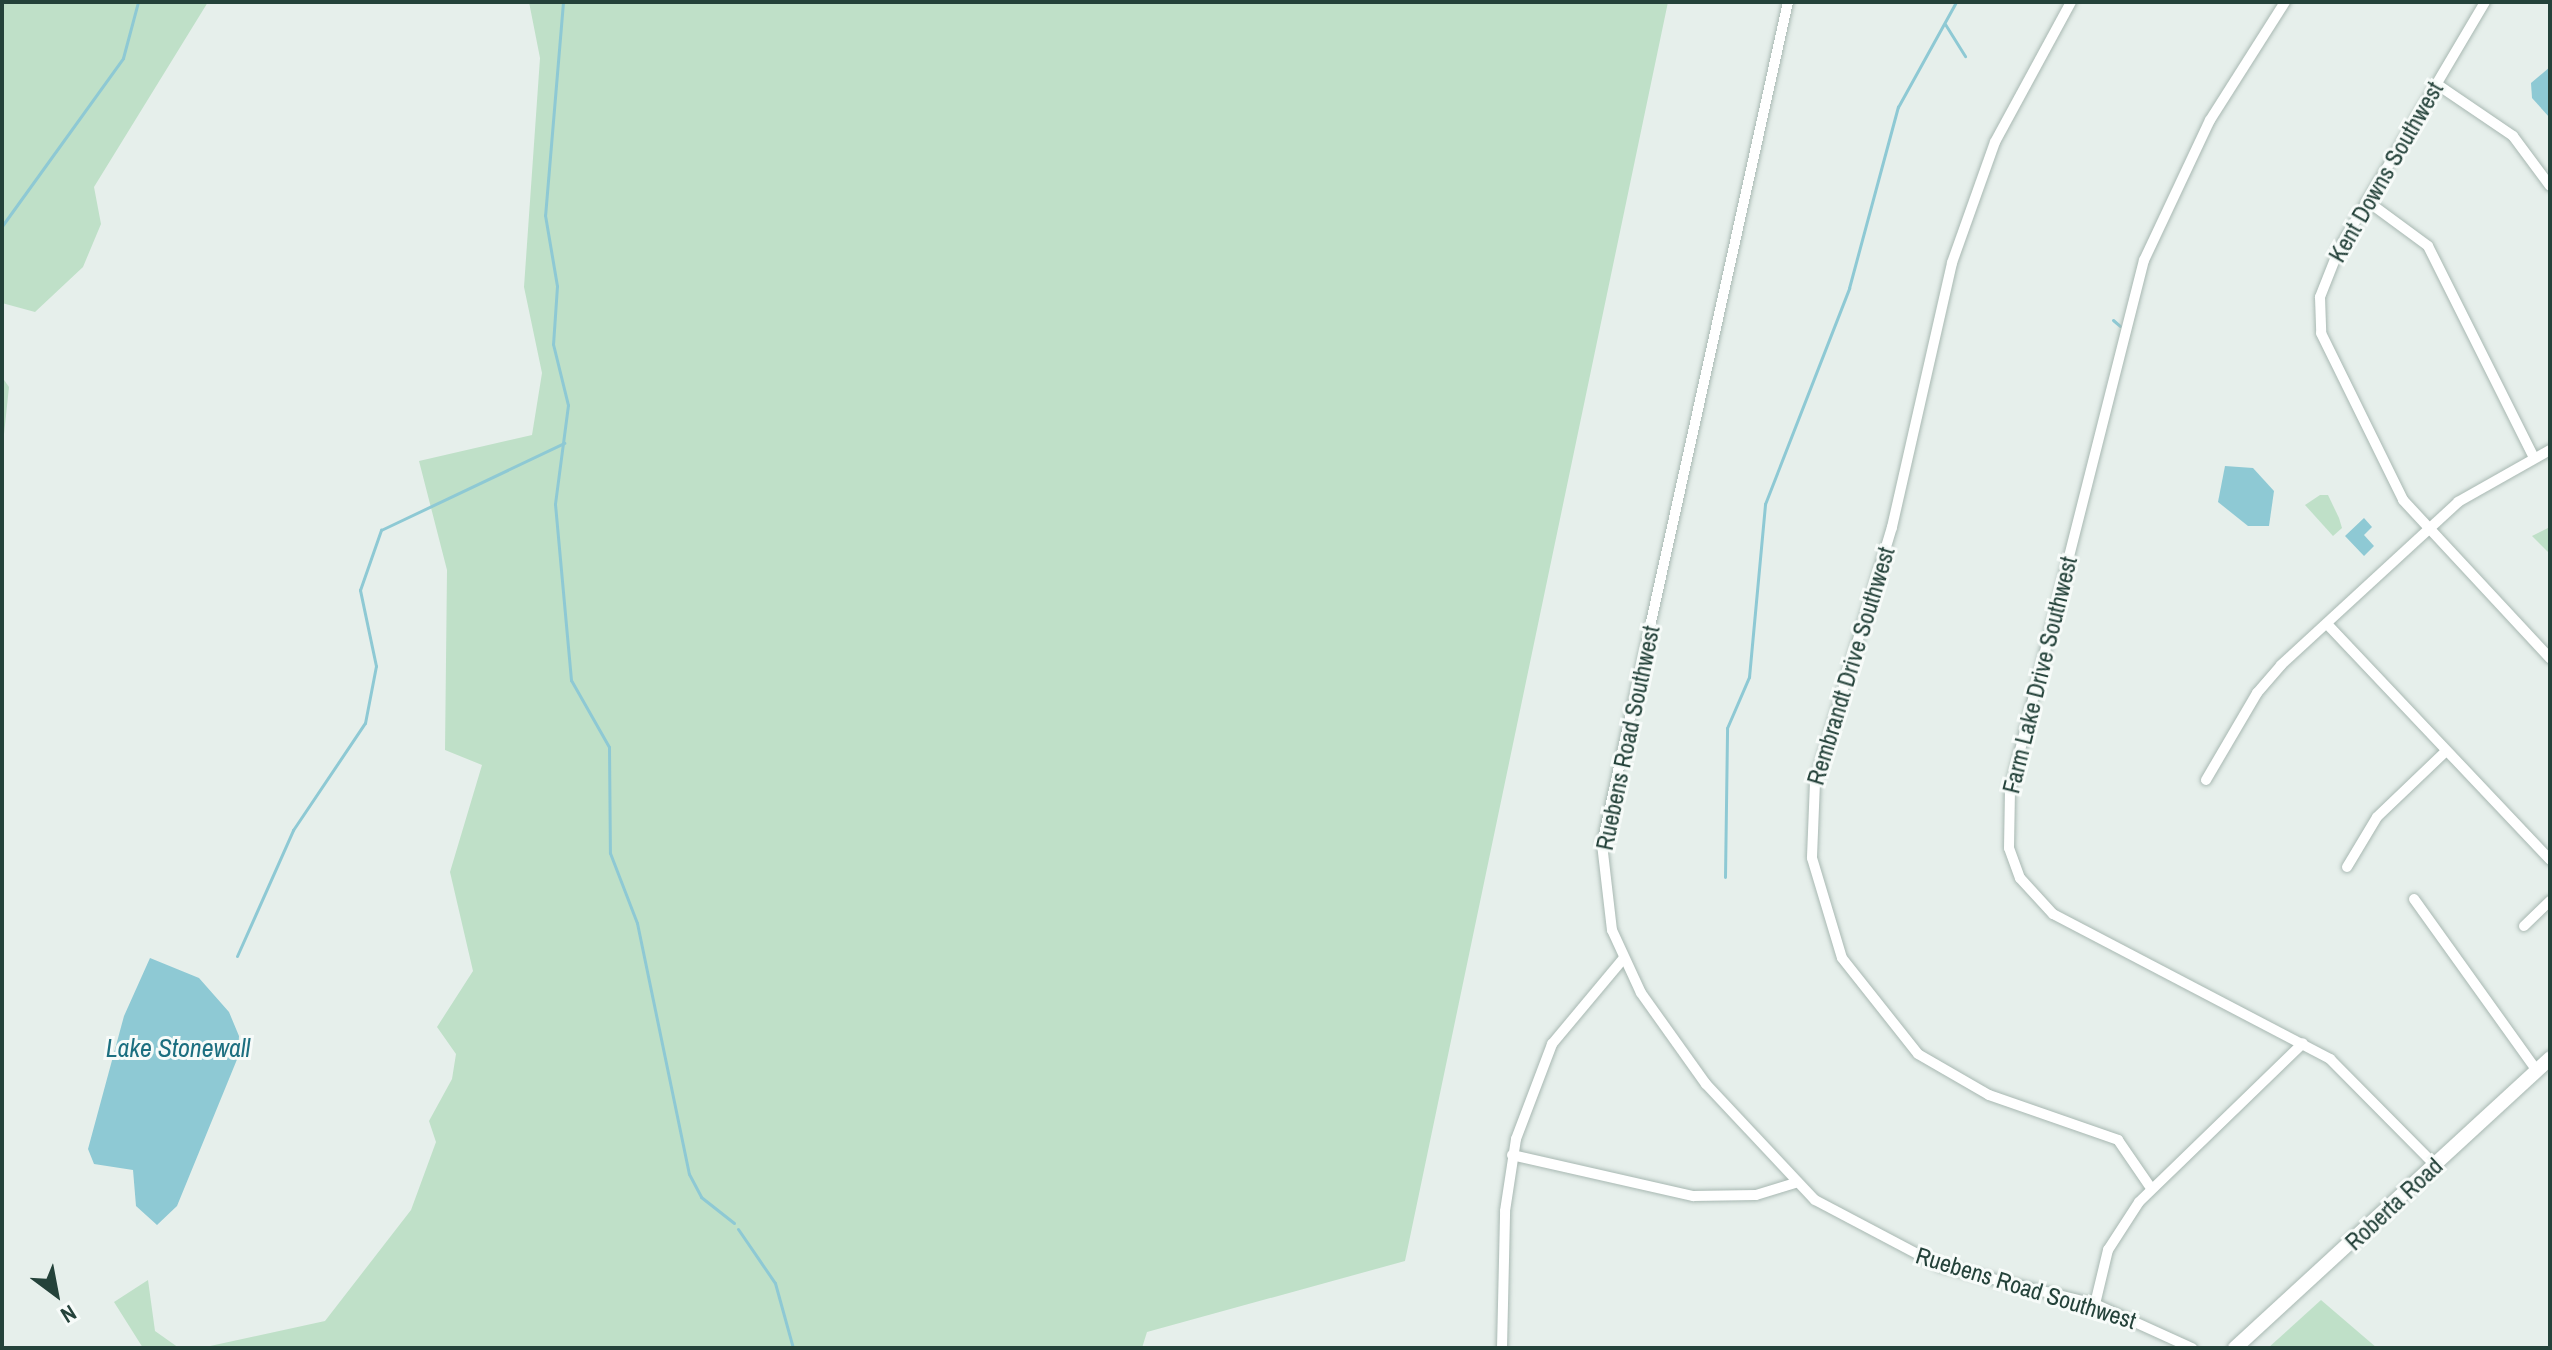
<!DOCTYPE html>
<html>
<head>
<meta charset="utf-8">
<style>
  body { margin:0 }
  #map { position:relative; width:2552px; height:1350px; overflow:hidden; background:#e6efeb; font-family:"Archivo Narrow",sans-serif }
  div>[style] { position:absolute }
  .green>* { inset:0; background:#bfe0c8 }
  .water>* { inset:0; background:#8ec9d4 }
  .stream>* { height:3px; margin:-1.5px; padding:0 1.5px; transform-origin:1.5px; border-radius:1.5px; background:#8ec9d4 }
  .roads { filter:drop-shadow(0 0 2px #a8b8b2) drop-shadow(0 0 2px #a8b8b2) }
  .street>* { height:10px; margin:-5px; padding:0 5px; transform-origin:5px; border-radius:5px; background:#fff }
  .secondary>* { height:14px; margin:-7px; padding:0 7px; transform-origin:7px; border-radius:7px; background:#fff }
  span { translate:-50% -50%; white-space:nowrap; text-align:center; line-height:1.15; -webkit-text-stroke:6px #f7fbf9; paint-order:stroke }
  .street-label { font-size:24px; color:#24423a }
  .water-label { font-size:26px; color:#1c6f80; font-style:italic }
  .frame { position:absolute; inset:0; border:4px solid #24423a; pointer-events:none }
  .north { position:absolute; left:16px; top:1254px; width:80px; height:80px; -webkit-text-stroke:6px #f7fbf9; paint-order:stroke; rotate:148deg; font-size:22px; font-weight:700; line-height:32px; text-align:center; color:#24423a }
  .north::after { content:''; display:block; margin:auto; width:28px; height:36px; background:#24423a; clip-path:polygon(50% 0,100% 100%,50% 72%,0 100%) }
</style>
</head>
<body>
<div id="map">
  <div class="green">
    <i style="clip-path:polygon(2px 2px,208px 2px,94px 187px,101px 224px,83px 267px,35px 312px,2px 303px)"></i>
    <i style="clip-path:polygon(529px 2px,1668px 2px,1405px 1261px,1147px 1332px,1142px 1348px,201px 1348px,325px 1321px,411px 1210px,436px 1142px,429px 1121px,452px 1079px,456px 1054px,437px 1027px,473px 971px,450px 872px,482px 765px,445px 750px,447px 570px,419px 461px,532px 435px,542px 373px,524px 287px,540px 58px)"></i>
    <i style="clip-path:polygon(2px 377px,9px 387px,2px 453px)"></i>
    <i style="clip-path:polygon(2320px 495px,2328px 495px,2339px 518px,2342px 528px,2333px 536px,2305px 505px)"></i>
    <i style="clip-path:polygon(2550px 527px,2550px 554px,2532px 536px)"></i>
    <i style="clip-path:polygon(148px 1280px,155px 1331px,179px 1348px,143px 1348px,114px 1302px)"></i>
    <i style="clip-path:polygon(2321px 1300px,2377px 1348px,2268px 1348px)"></i>
  </div>
  <div class="water">
    <i style="clip-path:polygon(2550px 67px,2550px 118px,2532px 98px,2531px 83px)"></i>
    <i style="clip-path:polygon(2225px 466px,2253px 468px,2274px 491px,2269px 526px,2248px 526px,2218px 502px)"></i>
    <i style="clip-path:polygon(2364px 518px,2372px 527px,2364px 535px,2374px 546px,2364px 556px,2345px 536px)"></i>
    <i style="clip-path:polygon(150px 958px,199px 978px,229px 1012px,239px 1036px,238px 1057px,177px 1206px,157px 1225px,136px 1206px,133px 1170px,94px 1164px,88px 1149px,124px 1016px)"></i>
  </div>
  <div class="stream">
    <i style="left:563px;top:2px;width:214px;rotate:94.8deg"></i>
    <i style="left:545px;top:215px;width:72px;rotate:80.4deg"></i>
    <i style="left:557px;top:286px;width:58px;rotate:93.9deg"></i>
    <i style="left:553px;top:344px;width:63px;rotate:76.2deg"></i>
    <i style="left:568px;top:405px;width:100px;rotate:97.5deg"></i>
    <i style="left:555px;top:504px;width:177px;rotate:84.8deg"></i>
    <i style="left:571px;top:680px;width:77px;rotate:60.4deg"></i>
    <i style="left:609px;top:747px;width:106px;rotate:89.5deg"></i>
    <i style="left:610px;top:853px;width:75px;rotate:68.9deg"></i>
    <i style="left:637px;top:923px;width:256px;rotate:78.3deg"></i>
    <i style="left:689px;top:1174px;width:26px;rotate:62deg"></i>
    <i style="left:701px;top:1197px;width:42px;rotate:38.2deg"></i>
    <i style="left:1945px;top:24px;width:38px;rotate:58deg"></i>
    <i style="left:2px;top:226px;width:207px;rotate:-54.2deg"></i>
    <i style="left:123px;top:58px;width:58px;rotate:-75deg"></i>
    <i style="left:2113px;top:320px;width:9px;rotate:41deg"></i>
    <i style="left:1725px;top:877px;width:149px;rotate:-89.2deg"></i>
    <i style="left:1727px;top:728px;width:56px;rotate:-66.7deg"></i>
    <i style="left:1749px;top:677px;width:174px;rotate:-84.7deg"></i>
    <i style="left:1765px;top:504px;width:232px;rotate:-68.7deg"></i>
    <i style="left:1849px;top:288px;width:188px;rotate:-74.9deg"></i>
    <i style="left:1898px;top:107px;width:120px;rotate:-61.1deg"></i>
    <i style="left:237px;top:956px;width:138px;rotate:-66deg"></i>
    <i style="left:293px;top:830px;width:129px;rotate:-56.1deg"></i>
    <i style="left:365px;top:723px;width:58px;rotate:-79.1deg"></i>
    <i style="left:376px;top:666px;width:78px;rotate:-101.9deg"></i>
    <i style="left:360px;top:590px;width:64px;rotate:-70.7deg"></i>
    <i style="left:381px;top:530px;width:203px;rotate:-25.4deg"></i>
    <i style="left:738px;top:1229px;width:65px;rotate:55.6deg"></i>
    <i style="left:775px;top:1283px;width:67px;rotate:74.5deg"></i>
  </div>
  <div class="roads">
    <div class="street">
      <i style="left:1788px;top:2px;width:862px;rotate:102.46deg"></i>
      <i style="left:1602px;top:844px;width:87px;rotate:83.4deg"></i>
      <i style="left:1612px;top:930px;width:69px;rotate:65.3deg"></i>
      <i style="left:1641px;top:993px;width:112px;rotate:54.5deg"></i>
      <i style="left:1706px;top:1084px;width:159px;rotate:46.8deg"></i>
      <i style="left:1815px;top:1200px;width:141px;rotate:27.8deg"></i>
      <i style="left:1940px;top:1266px;width:160px;rotate:13.8deg"></i>
      <i style="left:2095px;top:1304px;width:107px;rotate:24.4deg"></i>
      <i style="left:2071px;top:2px;width:159px;rotate:118.5deg"></i>
      <i style="left:1995px;top:142px;width:128px;rotate:109.6deg"></i>
      <i style="left:1952px;top:263px;width:271px;rotate:102.8deg"></i>
      <i style="left:1892px;top:527px;width:266px;rotate:106.8deg"></i>
      <i style="left:1815px;top:782px;width:76px;rotate:92.3deg"></i>
      <i style="left:1812px;top:858px;width:104px;rotate:73.3deg"></i>
      <i style="left:1842px;top:958px;width:122px;rotate:51.6deg"></i>
      <i style="left:1918px;top:1054px;width:82px;rotate:30deg"></i>
      <i style="left:1989px;top:1095px;width:137px;rotate:19.2deg"></i>
      <i style="left:2118px;top:1140px;width:58px;rotate:55.5deg"></i>
      <i style="left:2285px;top:2px;width:140px;rotate:122.4deg"></i>
      <i style="left:2210px;top:120px;width:155px;rotate:115.2deg"></i>
      <i style="left:2144px;top:260px;width:547px;rotate:104.19deg"></i>
      <i style="left:2010px;top:790px;width:58px;rotate:91deg"></i>
      <i style="left:2009px;top:848px;width:32px;rotate:70deg"></i>
      <i style="left:2020px;top:878px;width:49px;rotate:47.5deg"></i>
      <i style="left:2053px;top:914px;width:313px;rotate:27.6deg"></i>
      <i style="left:2330px;top:1059px;width:151px;rotate:45.3deg"></i>
      <i style="left:2485px;top:2px;width:287px;rotate:120.6deg"></i>
      <i style="left:2339px;top:249px;width:52px;rotate:111.6deg"></i>
      <i style="left:2320px;top:297px;width:36px;rotate:88deg"></i>
      <i style="left:2321px;top:333px;width:186px;rotate:63.8deg"></i>
      <i style="left:2403px;top:500px;width:216px;rotate:47.1deg"></i>
      <i style="left:2438px;top:85px;width:91px;rotate:34.2deg"></i>
      <i style="left:2513px;top:136px;width:62px;rotate:53.5deg"></i>
      <i style="left:2367px;top:201px;width:76px;rotate:36.4deg"></i>
      <i style="left:2428px;top:246px;width:237px;rotate:63.4deg"></i>
      <i style="left:2328px;top:625px;width:323px;rotate:46.6deg"></i>
      <i style="left:2206px;top:780px;width:101px;rotate:-59.6deg"></i>
      <i style="left:2257px;top:693px;width:37px;rotate:-49deg"></i>
      <i style="left:2281px;top:665px;width:241px;rotate:-42.6deg"></i>
      <i style="left:2458px;top:502px;width:106px;rotate:-29.5deg"></i>
      <i style="left:2347px;top:867px;width:58px;rotate:-59deg"></i>
      <i style="left:2377px;top:817px;width:95px;rotate:-43.7deg"></i>
      <i style="left:2414px;top:899px;width:211px;rotate:54.4deg"></i>
      <i style="left:2524px;top:926px;width:36px;rotate:-44deg"></i>
      <i style="left:1512px;top:1155px;width:186px;rotate:12.8deg"></i>
      <i style="left:1693px;top:1196px;width:63px;rotate:-0.9deg"></i>
      <i style="left:1756px;top:1195px;width:41px;rotate:-17.1deg"></i>
      <i style="left:2095px;top:1304px;width:56px;rotate:-76.5deg"></i>
      <i style="left:2108px;top:1250px;width:57px;rotate:-57.1deg"></i>
      <i style="left:2139px;top:1202px;width:228px;rotate:-44.1deg"></i>
      <i style="left:1502px;top:1348px;width:137px;rotate:-88.7deg"></i>
      <i style="left:1505px;top:1211px;width:73px;rotate:-81.3deg"></i>
      <i style="left:1516px;top:1139px;width:102px;rotate:-69.2deg"></i>
      <i style="left:1552px;top:1044px;width:111px;rotate:-50.1deg"></i>
    </div>
    <div class="secondary">
      <i style="left:2235px;top:1348px;width:428px;rotate:-42.6deg"></i>
    </div>
  </div>
  <div class="street-label">
    <span style="left:2386px;top:172px;rotate:-60deg">Kent Downs Southwest</span>
    <span style="left:1851px;top:666px;rotate:-73deg">Rembrandt Drive Southwest</span>
    <span style="left:2040px;top:675px;rotate:-76deg">Farm Lake Drive Southwest</span>
    <span style="left:1628px;top:738px;rotate:-78deg">Ruebens Road Southwest</span>
    <span style="left:2394px;top:1204px;rotate:-43deg">Roberta Road</span>
    <span style="left:2026px;top:1288px;rotate:17deg">Ruebens Road Southwest</span>
  </div>
  <div class="water-label">
    <span style="left:178px;top:1048px">Lake Stonewall</span>
  </div>
  <div class="frame"></div>
  <div class="north">N</div>
</div>
</body>
</html>
